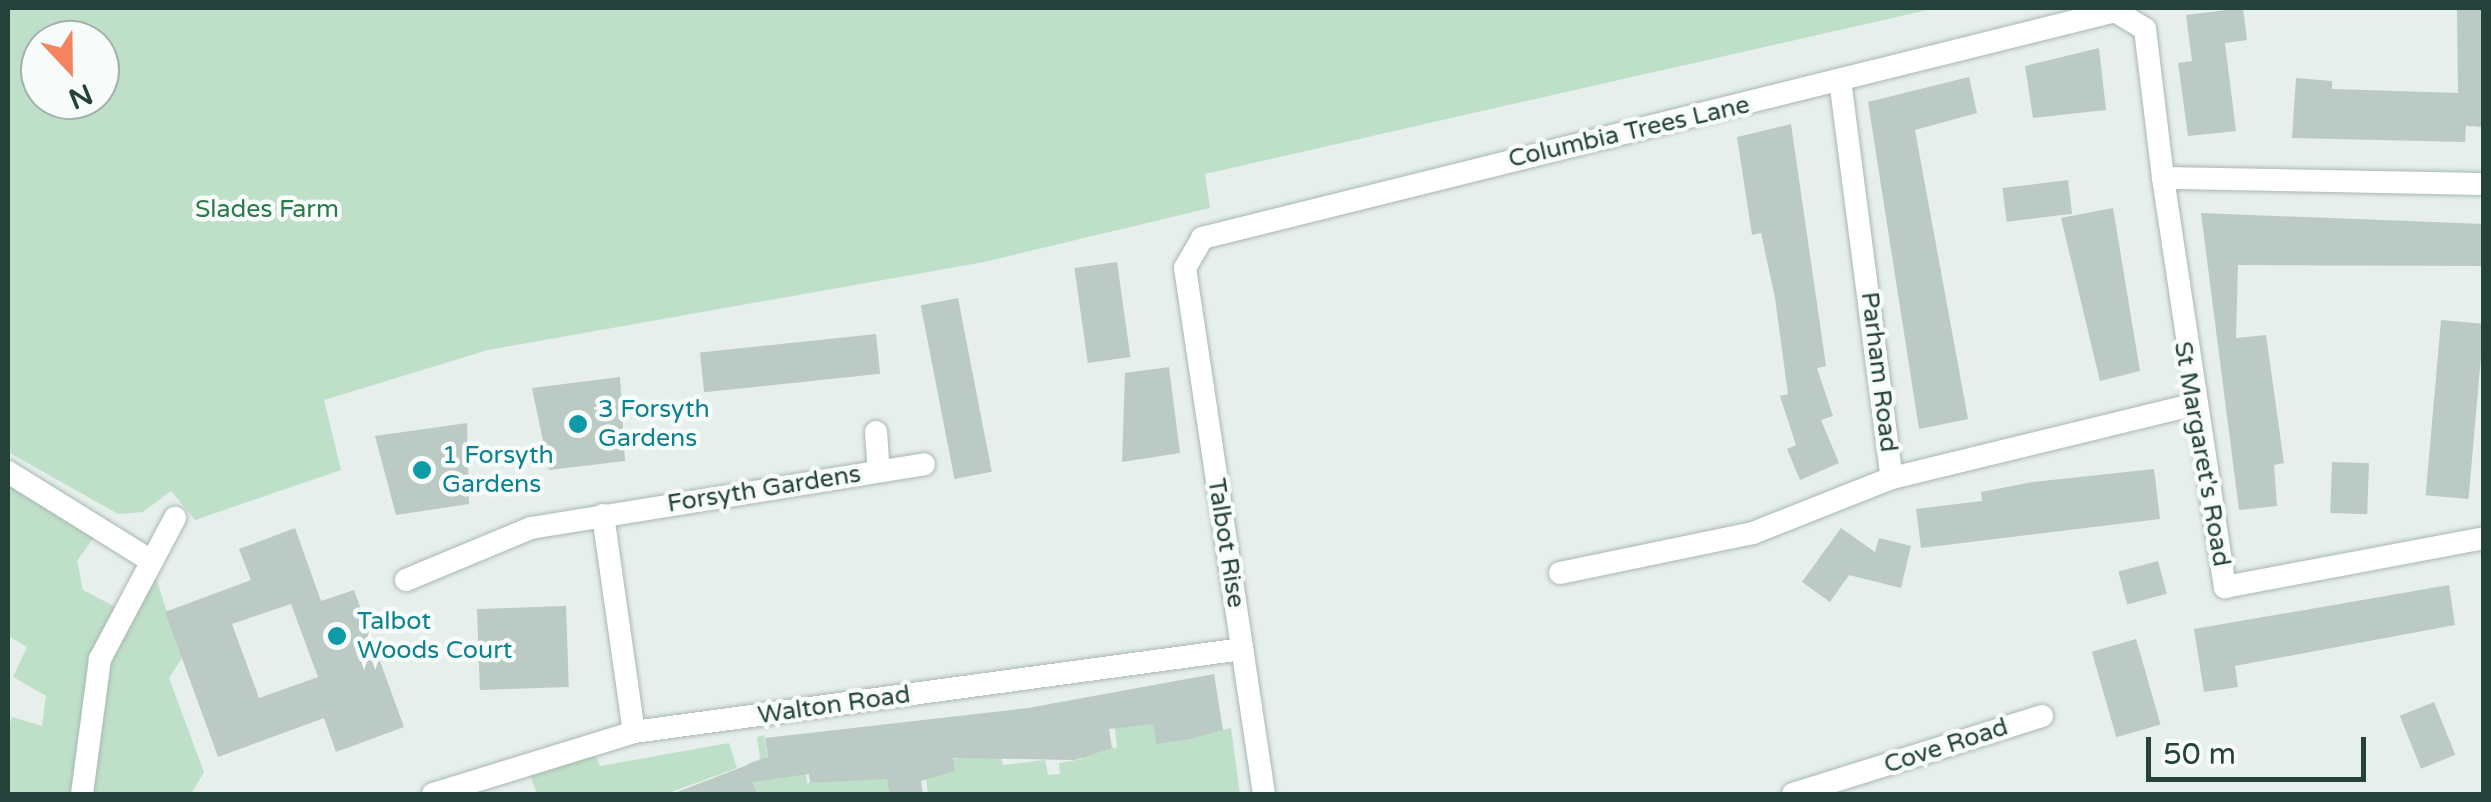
<!DOCTYPE html>
<html>
<head>
<meta charset="utf-8">
<style>
  body { margin:0 }
  #map { position:relative; width:2491px; height:802px; overflow:hidden; background:#e6efeb; font-family:"Varela Round",sans-serif }
  div>[style] { position:absolute }
  .green>* { inset:0; background:#bfe0c8 }
  .building>* { inset:0; background:#bbcac4; transform-origin:0 0 }
  .roads { filter:drop-shadow(0 0 2px #a8b8b2) drop-shadow(0 0 2px #a8b8b2) }
  .street>* { height:22px; margin:-11px; padding:0 11px; transform-origin:11px; border-radius:11px; background:#fff }
  .dots>* { width:28px; height:28px; translate:-50% -50%; box-sizing:border-box; border:5px solid #f7fbf9; border-radius:50% }
  span { translate:-50% -50%; white-space:nowrap; text-align:center; line-height:1.15; -webkit-text-stroke:9px #f7fbf9; paint-order:stroke }
  .street-label { font-size:25px; color:#24423a }
  .park-label { font-size:25px; color:#2d7a4b }
  .culture-label { font-size:25px; color:#0d838f }
  .left { translate:0 -50%; text-align:left }
  .frame { position:absolute; inset:0; border:10px solid #24423a; pointer-events:none }
  .north { position:absolute; left:20px; top:20px; width:100px; height:100px; box-sizing:border-box; background:#f7fbf9; border:2px solid #a3b1ad; border-radius:50%; rotate:158deg; font-size:28px; font-weight:700; line-height:40px; text-align:center; color:#24423a }
  .north::after { content:''; display:block; margin:auto; width:35px; height:45px; background:#f4845f; clip-path:polygon(50% 0,100% 100%,50% 72%,0 100%) }
  .scale { position:absolute; left:2146px; top:737px; width:220px; height:45px; box-sizing:border-box; border:5px solid #24423a; border-top:0; padding-left:12px; font-size:30px; line-height:35px; white-space:nowrap; color:#24423a; -webkit-text-stroke:8px #f7fbf9; paint-order:stroke }
</style>
</head>
<body>
<div id="map">
  <div class="green">
    <i style="clip-path:polygon(evenodd,8px 8px,1936px 8px,1205px 174px,1210px 208px,984px 262px,488px 350px,324px 400px,341px 470px,195px 520px,171px 491px,143px 512px,118px 514px,8px 452px,8px 8px,40px 40px,100px 40px,100px 100px,40px 100px,40px 40px)"></i>
    <i style="clip-path:polygon(8px 473px,100px 529px,77px 561px,83px 590px,123px 611px,150px 560px,182px 658px,169px 678px,204px 772px,191px 794px,8px 794px,8px 729px,12px 717px,42px 726px,46px 696px,13px 677px,27px 647px,8px 636px)"></i>
    <i style="clip-path:polygon(1153px 723px,1156px 744px,1231px 728px,1240px 794px,928px 794px,926px 780px,953px 759px,1000px 752px,1003px 765px,1045px 760px,1048px 775px,1060px 774px,1059px 763px,1082px 759px,1080px 744px,1117px 748px,1115px 728px)"></i>
    <i style="clip-path:polygon(800px 730px,807px 783px,887px 778px,889px 794px,758px 794px,747px 764px,760px 759px,757px 737px,764px 735px,771px 779px,800px 775px)"></i>
    <i style="clip-path:polygon(729px 743px,737px 768px,666px 794px,537px 794px,526px 764px,591px 744px,600px 766px)"></i>
  </div>
  <div class="building">
    <i style="clip-path:polygon(2243px 8px,2247px 40px,2225px 43px,2236px 131px,2188px 136px,2178px 63px,2192px 61px,2186px 15px)"></i>
    <i style="clip-path:polygon(2457px 8px,2484px 8px,2484px 127px,2466px 126px,2465px 142px,2292px 138px,2296px 78px,2332px 81px,2332px 89px,2458px 93px)"></i>
    <i style="clip-path:polygon(2099px 48px,2106px 110px,2033px 118px,2025px 66px)"></i>
    <i style="clip-path:polygon(1969px 77px,1977px 113px,1915px 130px,1968px 419px,1919px 429px,1868px 102px)"></i>
    <i style="clip-path:polygon(1791px 124px,1826px 366px,1817px 368px,1833px 416px,1821px 420px,1839px 463px,1800px 480px,1787px 449px,1796px 445px,1780px 396px,1788px 394px,1775px 298px,1761px 233px,1752px 235px,1737px 137px)"></i>
    <i style="left:2068px;top:180px;width:34px;height:66px;rotate:83deg"></i>
    <i style="clip-path:polygon(2113px 208px,2140px 371px,2100px 381px,2061px 218px)"></i>
    <i style="clip-path:polygon(2201px 213px,2484px 224px,2484px 266px,2238px 265px,2236px 338px,2266px 335px,2284px 463px,2274px 465px,2277px 506px,2239px 510px)"></i>
    <i style="left:1117px;top:262px;width:96px;height:43px;rotate:82deg"></i>
    <i style="left:958px;top:298px;width:177px;height:38px;rotate:79deg"></i>
    <i style="left:2441px;top:320px;width:43px;height:176px;rotate:5deg"></i>
    <i style="left:876px;top:334px;width:40px;height:177px;rotate:84deg"></i>
    <i style="clip-path:polygon(1169px 367px,1180px 453px,1122px 462px,1125px 373px)"></i>
    <i style="clip-path:polygon(620px 377px,625px 461px,549px 470px,532px 388px)"></i>
    <i style="clip-path:polygon(467px 423px,469px 504px,396px 515px,375px 436px)"></i>
    <i style="left:2332px;top:462px;width:37px;height:51px;rotate:2deg"></i>
    <i style="clip-path:polygon(2154px 469px,2160px 519px,1921px 548px,1916px 509px,1982px 501px,1981px 492px,2033px 482px)"></i>
    <i style="clip-path:polygon(evenodd,295px 528px,321px 601px,354px 590px,404px 727px,336px 752px,324px 718px,218px 757px,165px 612px,251px 580px,239px 549px,295px 528px,291px 604px,318px 677px,259px 698px,232px 624px,291px 604px)"></i>
    <i style="clip-path:polygon(1841px 528px,1875px 552px,1879px 538px,1911px 546px,1901px 588px,1849px 575px,1830px 602px,1802px 582px)"></i>
    <i style="left:2158px;top:561px;width:34px;height:41px;rotate:75deg"></i>
    <i style="clip-path:polygon(2449px 585px,2455px 625px,2235px 666px,2238px 687px,2204px 692px,2194px 629px)"></i>
    <i style="left:566px;top:606px;width:81px;height:89px;rotate:88deg"></i>
    <i style="left:2136px;top:639px;width:89px;height:46px;rotate:74deg"></i>
    <i style="clip-path:polygon(1214px 674px,1223px 730px,1190px 739px,1156px 744px,1153px 724px,1109px 729px,1112px 748px,1075px 760px,953px 758px,955px 771px,921px 781px,923px 794px,889px 794px,887px 779px,810px 783px,809px 774px,753px 782px,758px 794px,672px 794px,768px 757px,765px 738px,1028px 708px)"></i>
    <i style="left:2434px;top:702px;width:57px;height:37px;rotate:68deg"></i>
  </div>
  <div class="roads">
    <div class="street">
      <i style="left:1840px;top:80px;width:401px;rotate:82.6deg"></i>
      <i style="left:1892px;top:478px;width:308px;rotate:-13.7deg"></i>
      <i style="left:2484px;top:184px;width:321px;rotate:-178.9deg"></i>
      <i style="left:2163px;top:178px;width:414px;rotate:81.4deg"></i>
      <i style="left:2225px;top:587px;width:264px;rotate:-10.7deg"></i>
      <i style="left:876px;top:432px;width:39px;rotate:86deg"></i>
      <i style="left:8px;top:472px;width:167px;rotate:31.8deg"></i>
      <i style="left:603px;top:515px;width:219px;rotate:81.9deg"></i>
      <i style="left:1560px;top:573px;width:197px;rotate:-11.7deg"></i>
      <i style="left:1753px;top:533px;width:149px;rotate:-21.6deg"></i>
      <i style="left:406px;top:580px;width:135px;rotate:-22.6deg"></i>
      <i style="left:531px;top:528px;width:398px;rotate:-9.2deg"></i>
      <i style="left:82px;top:794px;width:136px;rotate:-82.4deg"></i>
      <i style="left:100px;top:659px;width:160px;rotate:-62deg"></i>
      <i style="left:433px;top:794px;width:210px;rotate:-17.1deg"></i>
      <i style="left:634px;top:732px;width:614px;rotate:-7.77deg"></i>
      <i style="left:1264px;top:794px;width:532px;rotate:-98.54deg"></i>
      <i style="left:1185px;top:268px;width:34px;rotate:-60deg"></i>
      <i style="left:1202px;top:238px;width:941px;rotate:-13.96deg"></i>
      <i style="left:2115px;top:11px;width:35px;rotate:31deg"></i>
      <i style="left:2145px;top:29px;width:150px;rotate:83.1deg"></i>
      <i style="left:1793px;top:794px;width:261px;rotate:-17.4deg"></i>
    </div>
  </div>
  <div class="dots">
    <i style="left:578px;top:424px;background:#0f9aa8"></i>
    <i style="left:422px;top:470px;background:#0f9aa8"></i>
    <i style="left:337px;top:636px;background:#0f9aa8"></i>
  </div>
  <div class="street-label">
    <span style="left:1629px;top:132px;rotate:-13deg">Columbia Trees Lane</span>
    <span style="left:1879px;top:372px;rotate:83deg">Parham Road</span>
    <span style="left:2202px;top:454px;rotate:80deg">St Margaret's Road</span>
    <span style="left:764px;top:489px;rotate:-9deg">Forsyth Gardens</span>
    <span style="left:1226px;top:543px;rotate:81deg">Talbot Rise</span>
    <span style="left:834px;top:705px;rotate:-8deg">Walton Road</span>
    <span style="left:1946px;top:746px;rotate:-18deg">Cove Road</span>
  </div>
  <div class="park-label">
    <span style="left:267px;top:209px">Slades Farm</span>
  </div>
  <div class="culture-label">
    <span class="left" style="left:598px;top:424px">3 Forsyth<br>Gardens</span>
    <span class="left" style="left:442px;top:470px">1 Forsyth<br>Gardens</span>
    <span class="left" style="left:357px;top:636px">Talbot<br>Woods Court</span>
  </div>
  <div class="frame"></div>
  <div class="north">N</div>
  <div class="scale">50 m</div>
</div>
</body>
</html>
